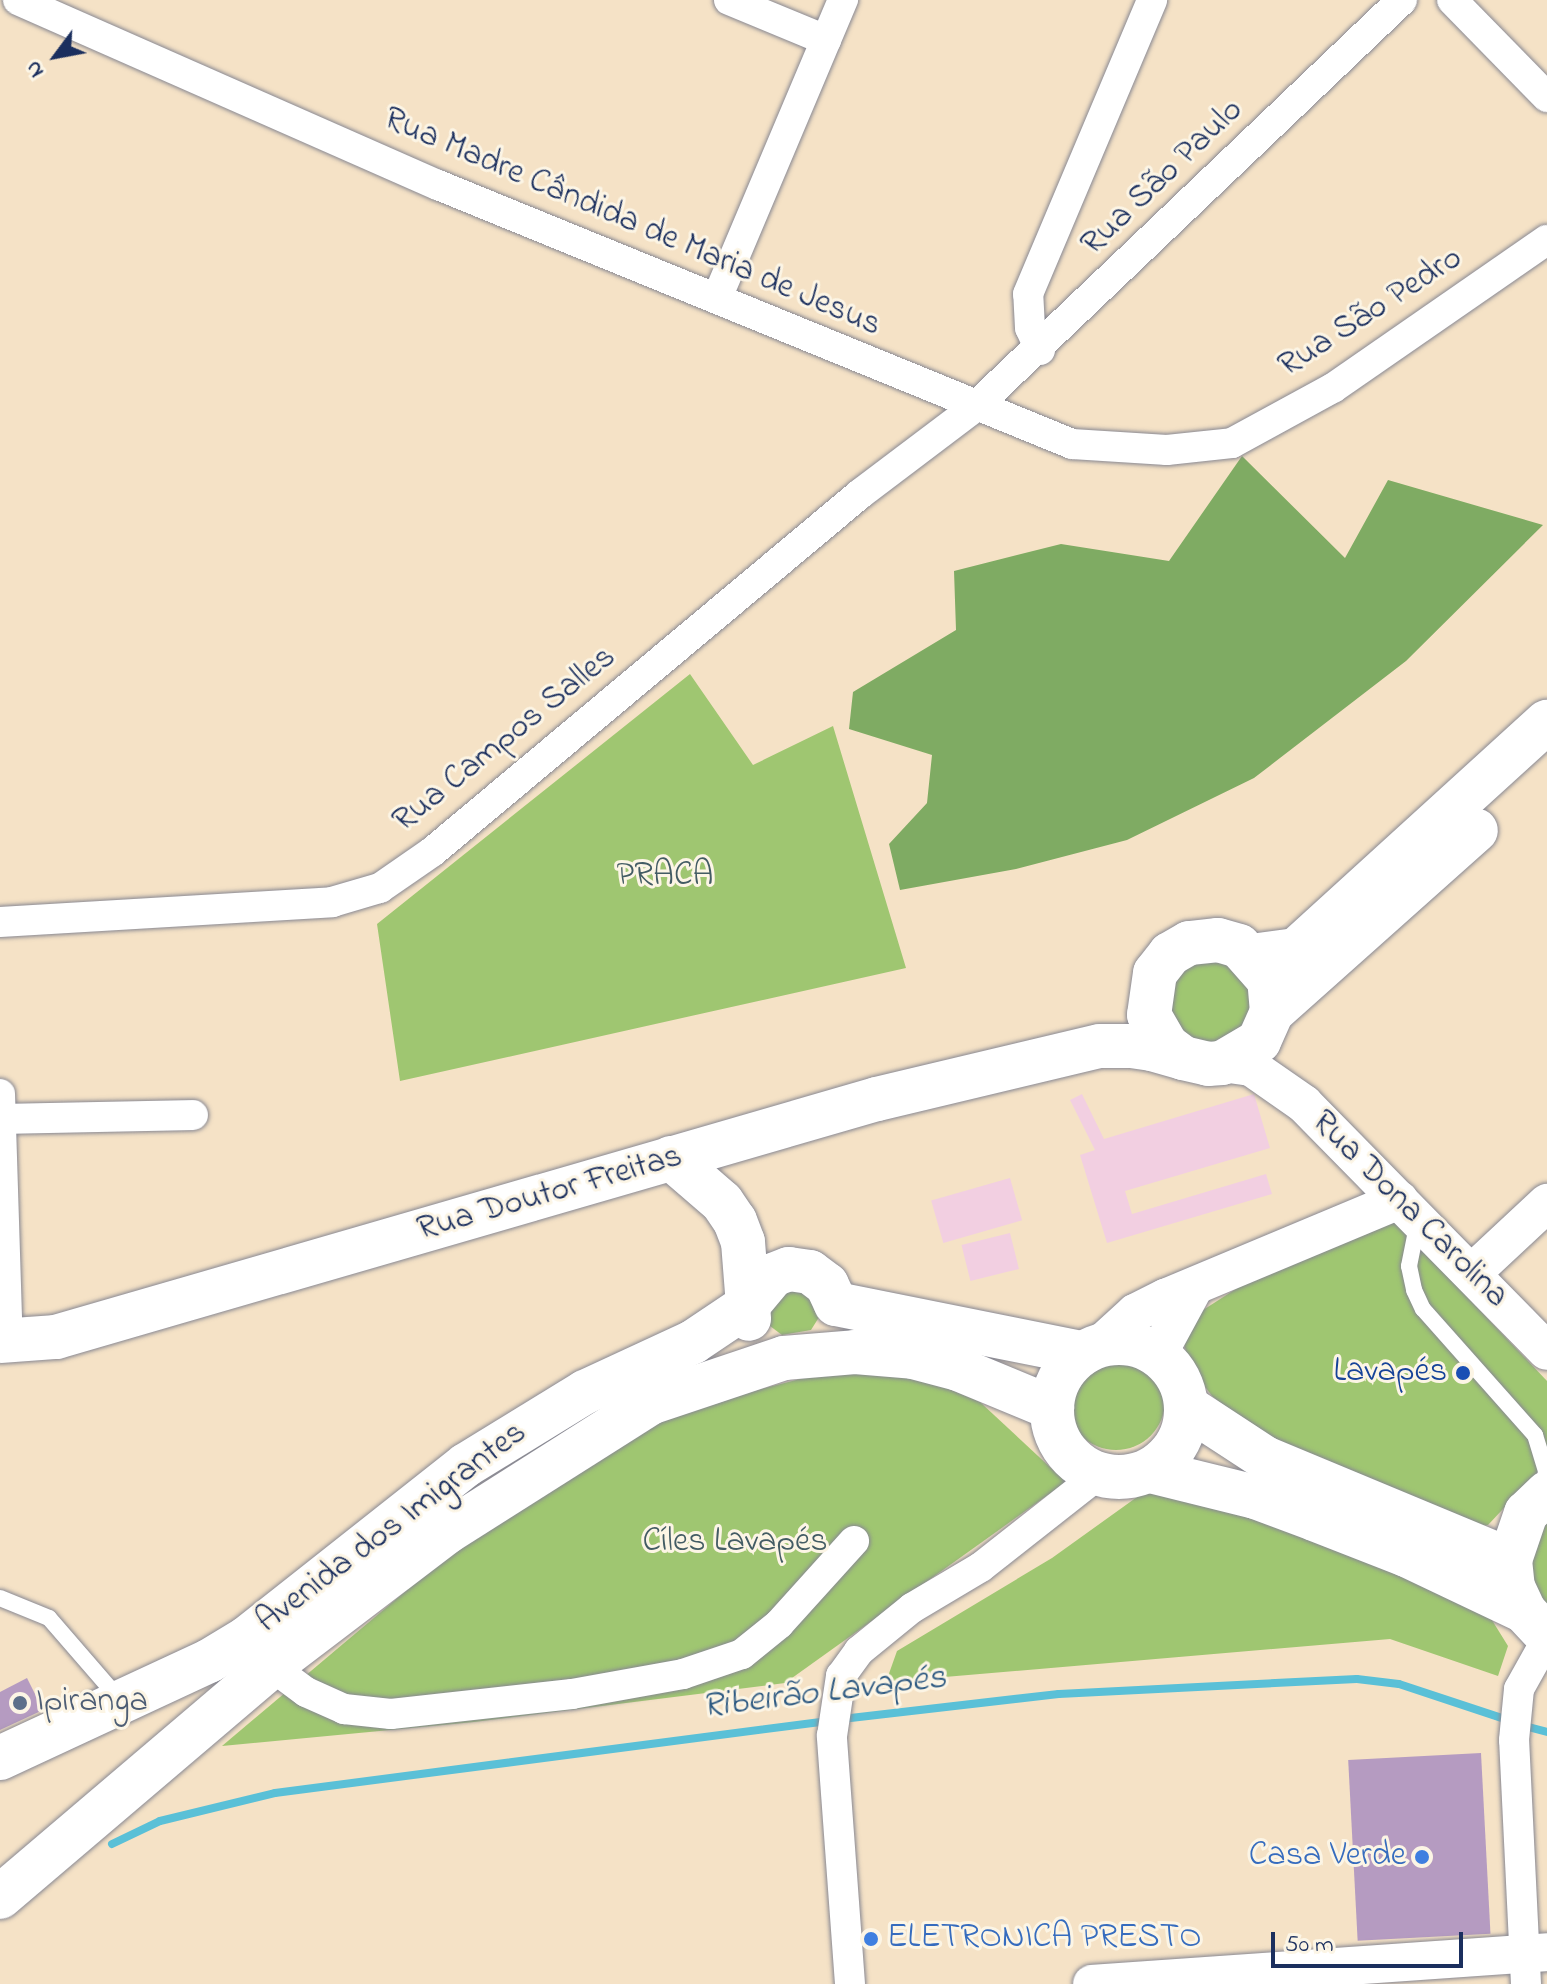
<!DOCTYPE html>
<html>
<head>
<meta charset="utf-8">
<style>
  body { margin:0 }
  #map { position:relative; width:1547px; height:1984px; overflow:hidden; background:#f5e2c6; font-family:"Indie Flower",sans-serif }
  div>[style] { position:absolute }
  .built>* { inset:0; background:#f2cfe1; transform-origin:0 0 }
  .green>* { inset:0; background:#9fc671 }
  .round { border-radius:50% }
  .forest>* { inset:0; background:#7fab63 }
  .stream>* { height:8px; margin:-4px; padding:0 4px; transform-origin:4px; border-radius:4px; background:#5ac0d7 }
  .building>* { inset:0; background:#b59bc1; transform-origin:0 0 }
  .roads { filter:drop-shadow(0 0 2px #888892) drop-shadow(0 0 2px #888892) }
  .service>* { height:16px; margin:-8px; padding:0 8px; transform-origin:8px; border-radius:8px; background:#fff }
  .minor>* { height:30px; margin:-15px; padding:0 15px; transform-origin:15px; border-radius:15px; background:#fff }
  .tertiary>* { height:38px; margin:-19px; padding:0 19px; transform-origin:19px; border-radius:19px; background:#fff }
  .secondary>* { height:44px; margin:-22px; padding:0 22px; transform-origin:22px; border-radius:22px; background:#fff }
  .primary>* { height:44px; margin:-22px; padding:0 22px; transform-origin:22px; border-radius:22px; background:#fff }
  .primary>.ring { margin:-22px; padding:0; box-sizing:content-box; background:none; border:44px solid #fff; border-radius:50% }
  .dots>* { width:22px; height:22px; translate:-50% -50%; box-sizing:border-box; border:4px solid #fcf5e5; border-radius:50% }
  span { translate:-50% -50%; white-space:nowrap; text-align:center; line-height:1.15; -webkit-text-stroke:6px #fcf5e5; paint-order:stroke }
  .street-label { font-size:34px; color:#1b2f5e }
  .park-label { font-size:34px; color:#435c64 }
  .transit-label { font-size:34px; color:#164399 }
  .right { translate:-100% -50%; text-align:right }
  .service-label { font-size:34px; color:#4e5e75 }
  .left { translate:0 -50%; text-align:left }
  .shop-label { font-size:34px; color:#366cbe }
  .water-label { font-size:36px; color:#2e5a82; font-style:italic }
  .north { position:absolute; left:16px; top:16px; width:80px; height:80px; -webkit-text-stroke:6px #fcf5e5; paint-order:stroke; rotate:238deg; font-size:22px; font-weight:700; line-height:32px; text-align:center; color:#1b2f5e }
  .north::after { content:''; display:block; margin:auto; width:28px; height:36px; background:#1b2f5e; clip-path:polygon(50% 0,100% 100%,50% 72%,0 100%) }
  .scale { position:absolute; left:1271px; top:1932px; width:192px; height:36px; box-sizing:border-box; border:4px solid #1b2f5e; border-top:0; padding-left:10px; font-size:24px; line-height:28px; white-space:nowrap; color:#1b2f5e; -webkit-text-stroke:6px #fcf5e5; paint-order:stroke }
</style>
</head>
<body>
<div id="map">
  <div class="built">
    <i style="clip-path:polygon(1082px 1094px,1104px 1139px,1254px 1094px,1270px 1148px,1125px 1191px,1132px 1214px,1266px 1174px,1272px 1194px,1107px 1243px,1080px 1155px,1095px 1150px,1070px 1100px)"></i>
    <i style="left:1010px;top:1178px;width:44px;height:82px;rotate:74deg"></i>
    <i style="left:1010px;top:1233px;width:37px;height:50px;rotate:76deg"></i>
  </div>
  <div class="green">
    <i style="clip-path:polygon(690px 674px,753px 765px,833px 726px,906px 968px,400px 1081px,377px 924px)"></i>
    <i class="round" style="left:1165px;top:957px;width:88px;height:88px"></i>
    <i style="clip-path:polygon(1395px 1221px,1547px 1381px,1547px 1462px,1488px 1525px,1460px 1530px,1258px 1434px,1212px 1396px,1190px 1367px,1182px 1336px,1200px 1312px,1256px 1276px)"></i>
    <i style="clip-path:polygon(797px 1275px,821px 1314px,811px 1330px,782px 1335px,766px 1323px,763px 1293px)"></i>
    <i class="round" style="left:1067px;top:1352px;width:98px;height:98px"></i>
    <i style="clip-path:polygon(831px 1371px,912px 1373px,980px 1402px,1066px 1482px,785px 1683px,474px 1722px,222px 1746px,528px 1488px,679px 1410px)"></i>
    <i style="clip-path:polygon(1151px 1487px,1243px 1495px,1482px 1604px,1508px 1646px,1498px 1676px,1390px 1639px,886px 1682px,897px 1651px,1052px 1558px)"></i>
    <i style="clip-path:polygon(1547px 1512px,1547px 1618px,1525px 1576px)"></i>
  </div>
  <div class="forest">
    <i style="clip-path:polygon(1242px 456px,1345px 558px,1388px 480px,1543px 525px,1406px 661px,1254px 778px,1127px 840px,1016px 869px,900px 890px,889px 844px,927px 803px,932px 755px,849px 729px,853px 692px,956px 630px,954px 571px,1061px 544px,1169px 561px)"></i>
  </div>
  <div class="stream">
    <i style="left:842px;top:1719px;width:218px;rotate:-6.6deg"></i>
    <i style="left:1059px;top:1694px;width:298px;rotate:-2.9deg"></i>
    <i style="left:1357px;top:1679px;width:42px;rotate:6.8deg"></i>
    <i style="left:1399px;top:1684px;width:115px;rotate:18.3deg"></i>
    <i style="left:1521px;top:1725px;width:27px;rotate:15deg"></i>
    <i style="left:112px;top:1844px;width:53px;rotate:-25.6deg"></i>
    <i style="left:160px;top:1821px;width:118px;rotate:-13.7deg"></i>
    <i style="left:275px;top:1793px;width:558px;rotate:-7.42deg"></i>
  </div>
  <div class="building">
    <i style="clip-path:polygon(27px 1678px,43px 1710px,0 1730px,0 1692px)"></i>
    <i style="left:1481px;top:1753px;width:181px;height:133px;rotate:87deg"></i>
  </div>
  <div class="roads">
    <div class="service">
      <i style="left:1418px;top:1221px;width:46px;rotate:101.3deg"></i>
      <i style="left:1409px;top:1266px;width:25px;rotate:78deg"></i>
      <i style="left:1414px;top:1290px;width:21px;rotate:65deg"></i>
      <i style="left:1423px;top:1309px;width:169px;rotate:48.4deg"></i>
      <i style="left:1535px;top:1435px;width:39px;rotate:73deg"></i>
      <i style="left:1546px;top:1472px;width:18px;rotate:103deg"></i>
      <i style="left:0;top:1598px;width:53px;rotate:22.2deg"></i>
      <i style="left:49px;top:1618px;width:108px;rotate:49.1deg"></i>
    </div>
    <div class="minor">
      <i style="left:18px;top:0;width:459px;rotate:23.8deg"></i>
      <i style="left:438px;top:185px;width:685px;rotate:22.22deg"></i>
      <i style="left:1072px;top:444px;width:95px;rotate:3.6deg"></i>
      <i style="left:1167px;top:450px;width:65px;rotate:-6.1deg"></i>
      <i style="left:1232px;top:443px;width:115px;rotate:-28.6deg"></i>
      <i style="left:1333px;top:388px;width:260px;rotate:-34.7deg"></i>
      <i style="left:729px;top:0;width:105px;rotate:22.4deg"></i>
      <i style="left:1452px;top:0;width:136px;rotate:45.6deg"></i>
      <i style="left:717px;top:298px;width:324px;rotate:-67.1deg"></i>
      <i style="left:1040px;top:350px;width:24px;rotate:-114deg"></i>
      <i style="left:1030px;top:328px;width:34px;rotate:-93deg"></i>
      <i style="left:1028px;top:294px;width:319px;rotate:-67.1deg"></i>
      <i style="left:0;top:922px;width:333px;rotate:-3.4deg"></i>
      <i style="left:332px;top:902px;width:50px;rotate:-16.3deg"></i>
      <i style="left:380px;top:888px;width:63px;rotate:-34.7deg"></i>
      <i style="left:432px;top:852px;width:558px;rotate:-39.91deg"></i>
      <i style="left:860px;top:494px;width:144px;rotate:-37.1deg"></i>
      <i style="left:975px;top:407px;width:590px;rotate:-43.63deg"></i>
      <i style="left:0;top:1094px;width:248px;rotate:88.2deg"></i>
      <i style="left:1px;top:1119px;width:192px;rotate:-1.2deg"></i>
      <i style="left:271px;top:1666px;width:44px;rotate:36.6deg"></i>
      <i style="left:306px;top:1692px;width:42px;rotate:24.1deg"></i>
      <i style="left:344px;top:1709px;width:47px;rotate:6.1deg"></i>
      <i style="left:391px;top:1714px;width:182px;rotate:-6.3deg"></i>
      <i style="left:572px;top:1694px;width:113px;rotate:-10.2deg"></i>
      <i style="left:683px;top:1674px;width:62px;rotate:-18.7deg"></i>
      <i style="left:742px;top:1654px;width:48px;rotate:-39deg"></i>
      <i style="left:779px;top:1624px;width:112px;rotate:-47.9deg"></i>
      <i style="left:850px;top:1984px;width:249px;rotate:-94.2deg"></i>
      <i style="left:832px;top:1736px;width:61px;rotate:-81.5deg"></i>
      <i style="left:841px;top:1676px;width:31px;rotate:-54deg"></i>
      <i style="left:859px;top:1651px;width:68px;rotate:-39.1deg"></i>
      <i style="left:912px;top:1608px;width:80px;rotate:-30.7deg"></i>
      <i style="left:981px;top:1567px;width:150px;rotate:-38.2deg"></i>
      <i style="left:1526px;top:1984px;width:244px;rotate:-92.8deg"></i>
      <i style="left:1514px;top:1740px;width:51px;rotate:-84.4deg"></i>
      <i style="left:1519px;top:1689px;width:57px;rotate:-60.8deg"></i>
    </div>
    <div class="tertiary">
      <i style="left:1222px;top:1063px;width:29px;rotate:8deg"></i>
      <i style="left:1251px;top:1067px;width:65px;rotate:34.9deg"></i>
      <i style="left:1304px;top:1104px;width:346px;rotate:45.5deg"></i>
      <i style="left:1472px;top:1273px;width:103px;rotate:-43deg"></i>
      <i style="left:1101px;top:1344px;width:46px;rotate:-42.4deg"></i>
      <i style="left:1135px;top:1313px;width:34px;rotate:-27deg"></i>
      <i style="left:1165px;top:1298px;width:254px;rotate:-22.7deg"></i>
      <i style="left:1158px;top:1354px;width:72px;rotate:-61.6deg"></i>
      <i style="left:1092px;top:1984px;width:456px;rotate:-4deg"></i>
    </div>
    <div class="secondary">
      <i style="left:1251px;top:956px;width:45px;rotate:-7.6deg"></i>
      <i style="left:1296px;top:950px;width:339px;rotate:-42.3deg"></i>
      <i style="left:1272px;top:1012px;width:273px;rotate:-41.7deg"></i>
      <i style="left:0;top:1341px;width:56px;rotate:-4.1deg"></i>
      <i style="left:56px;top:1337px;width:855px;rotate:-16.17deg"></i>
      <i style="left:877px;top:1099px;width:229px;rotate:-13.4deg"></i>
      <i style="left:1100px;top:1046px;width:31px"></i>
      <i style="left:1131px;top:1046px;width:21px;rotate:8deg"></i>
      <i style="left:1152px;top:1049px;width:32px;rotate:16deg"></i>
      <i style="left:1183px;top:1058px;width:26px;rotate:13deg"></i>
      <i style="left:1208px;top:1064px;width:14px;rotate:-4deg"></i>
      <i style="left:1222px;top:1063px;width:43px;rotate:-30.7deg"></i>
      <i style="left:1259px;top:1041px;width:32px;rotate:-66deg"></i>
      <i style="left:1272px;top:1012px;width:32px;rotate:-95deg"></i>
      <i style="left:1269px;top:980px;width:45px;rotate:-131.4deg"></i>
      <i style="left:1239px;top:946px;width:22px;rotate:-164deg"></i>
      <i style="left:1218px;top:940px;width:29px;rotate:174deg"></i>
      <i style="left:1189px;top:943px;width:22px;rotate:150deg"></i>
      <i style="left:1170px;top:954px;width:24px;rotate:128deg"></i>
      <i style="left:1155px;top:973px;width:42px;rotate:98.1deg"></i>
      <i style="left:1149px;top:1015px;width:34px;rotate:60deg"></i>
      <i style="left:1166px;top:1045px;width:21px;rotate:37deg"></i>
    </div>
    <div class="primary">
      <i style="left:671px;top:1158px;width:67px;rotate:40.8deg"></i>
      <i style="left:722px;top:1202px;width:23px;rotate:56deg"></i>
      <i style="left:735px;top:1221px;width:22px;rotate:69deg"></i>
      <i style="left:743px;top:1242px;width:77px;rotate:85.5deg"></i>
      <i class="ring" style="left:1052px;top:1343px;width:90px;height:90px"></i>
      <i style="left:1187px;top:1407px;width:93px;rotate:33.2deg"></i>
      <i style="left:1265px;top:1458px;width:265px;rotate:22.6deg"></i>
      <i style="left:1150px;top:1471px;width:108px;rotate:13.9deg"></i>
      <i style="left:1255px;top:1497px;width:63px;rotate:20.4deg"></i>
      <i style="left:1314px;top:1519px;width:99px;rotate:21.4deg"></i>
      <i style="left:1406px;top:1555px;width:131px;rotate:25.4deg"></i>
      <i style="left:1547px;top:1493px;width:29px;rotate:136deg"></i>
      <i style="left:1526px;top:1513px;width:50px;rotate:108.8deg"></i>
      <i style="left:1510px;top:1560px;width:27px;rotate:84deg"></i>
      <i style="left:1513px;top:1587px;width:26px;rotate:65deg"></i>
      <i style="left:1524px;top:1611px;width:34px;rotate:47deg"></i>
      <i style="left:0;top:1758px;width:230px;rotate:-24.9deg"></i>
      <i style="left:209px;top:1661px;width:44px;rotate:-31.2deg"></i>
      <i style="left:247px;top:1638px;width:279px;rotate:-38.3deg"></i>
      <i style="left:466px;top:1465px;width:140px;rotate:-31.5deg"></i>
      <i style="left:585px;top:1392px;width:119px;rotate:-24.8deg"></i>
      <i style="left:693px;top:1342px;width:66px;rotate:-33.9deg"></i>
      <i style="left:748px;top:1305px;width:39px;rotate:-50deg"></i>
      <i style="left:773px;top:1275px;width:17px;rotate:-21deg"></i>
      <i style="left:789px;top:1269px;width:21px;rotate:8deg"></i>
      <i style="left:810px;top:1272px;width:21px;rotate:37deg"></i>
      <i style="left:827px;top:1285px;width:21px;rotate:65deg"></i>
      <i style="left:836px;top:1304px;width:251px;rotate:11.3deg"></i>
      <i style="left:0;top:1897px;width:356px;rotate:-40.4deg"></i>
      <i style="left:271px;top:1666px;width:221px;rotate:-37.3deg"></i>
      <i style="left:447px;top:1532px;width:241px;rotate:-32.4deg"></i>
      <i style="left:650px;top:1403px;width:141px;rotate:-18.6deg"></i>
      <i style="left:784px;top:1358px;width:71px;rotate:-4.8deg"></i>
      <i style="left:855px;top:1352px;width:58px;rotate:4.9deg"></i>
      <i style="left:913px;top:1357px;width:47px;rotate:14.9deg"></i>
      <i style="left:958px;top:1369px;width:102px;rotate:22.5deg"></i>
    </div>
  </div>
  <div class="dots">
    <i style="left:1463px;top:1373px;background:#1a4fb4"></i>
    <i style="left:20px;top:1703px;background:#5c6f8a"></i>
    <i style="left:1422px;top:1857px;background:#3f7fe0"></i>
    <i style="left:871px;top:1939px;background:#3f7fe0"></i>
  </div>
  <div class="street-label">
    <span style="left:1163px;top:178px;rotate:-44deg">Rua São Paulo</span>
    <span style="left:632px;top:223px;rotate:23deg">Rua Madre Cândida de Maria de Jesus</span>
    <span style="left:1371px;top:313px;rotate:-33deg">Rua São Pedro</span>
    <span style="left:505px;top:740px;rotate:-39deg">Rua Campos Salles</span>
    <span style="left:550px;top:1194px;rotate:-16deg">Rua Doutor Freitas</span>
    <span style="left:1409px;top:1210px;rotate:45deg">Rua Dona Carolina</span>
    <span style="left:392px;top:1528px;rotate:-37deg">Avenida dos Imigrantes</span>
  </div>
  <div class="park-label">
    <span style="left:665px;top:877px">PRACA</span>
    <span style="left:735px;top:1543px">Cíles Lavapés</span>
  </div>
  <div class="transit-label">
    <span class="right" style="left:1447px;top:1373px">Lavapés</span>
  </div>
  <div class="service-label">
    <span class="left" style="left:36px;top:1703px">Ipiranga</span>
  </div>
  <div class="shop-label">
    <span class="right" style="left:1406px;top:1857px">Casa Verde</span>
    <span class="left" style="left:887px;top:1939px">ELETRONICA PRESTO</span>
  </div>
  <div class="water-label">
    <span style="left:824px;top:1693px;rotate:-7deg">Ribeirão Lavapés</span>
  </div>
  <div class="north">N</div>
  <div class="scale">50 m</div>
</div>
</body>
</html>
